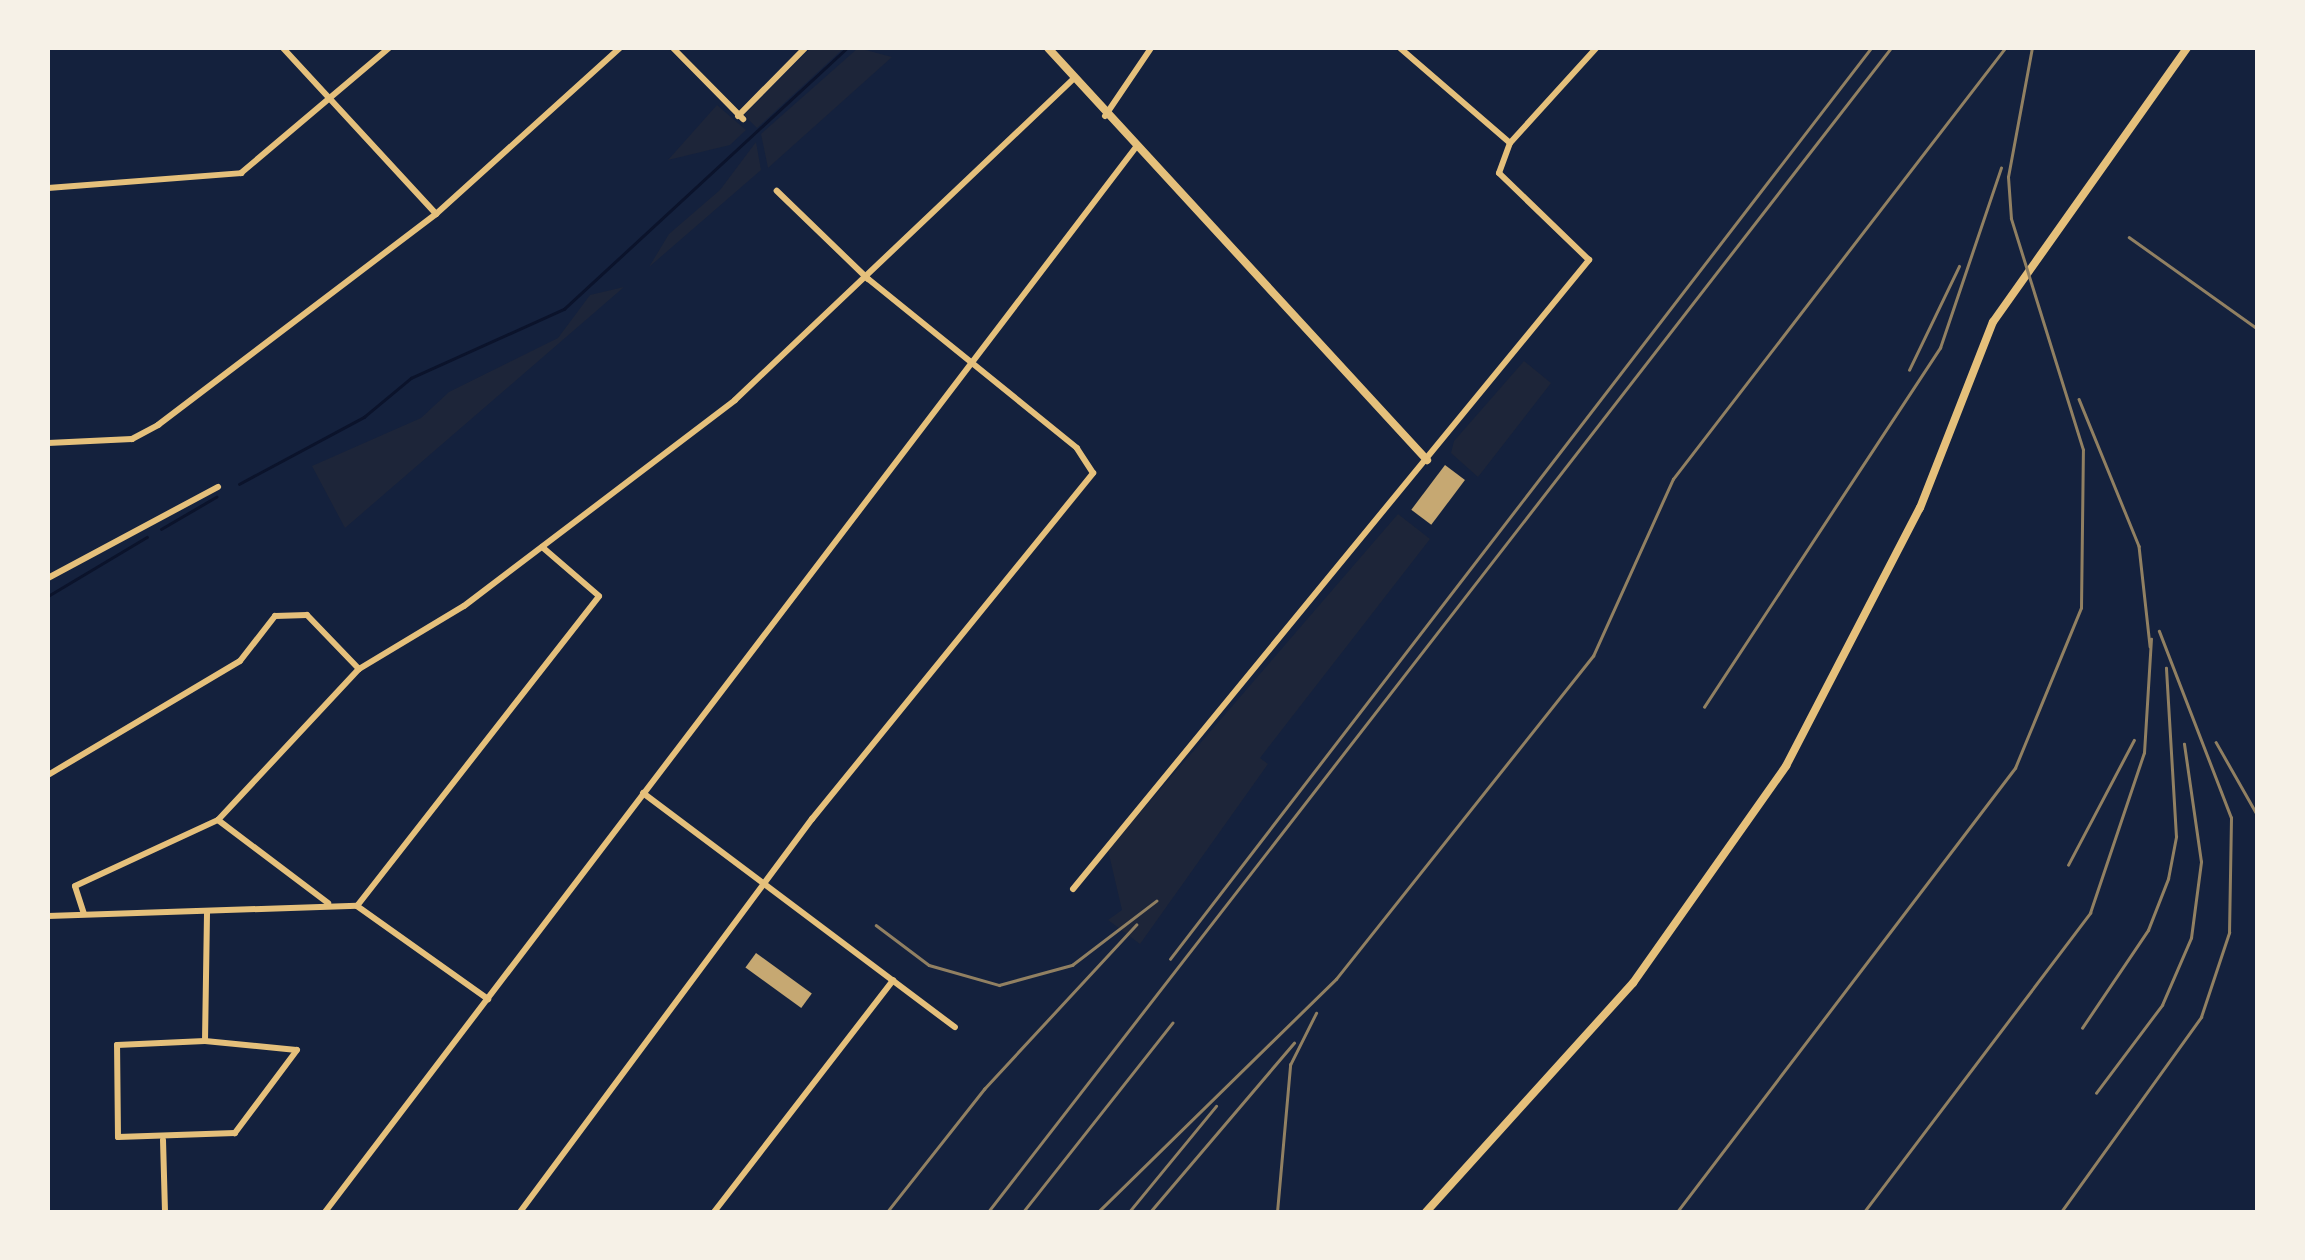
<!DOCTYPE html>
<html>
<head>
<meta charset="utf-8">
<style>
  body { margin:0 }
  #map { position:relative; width:2305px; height:1260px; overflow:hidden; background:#14213d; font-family:"Nunito Sans",sans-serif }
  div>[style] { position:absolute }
  .green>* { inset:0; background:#1d2539 }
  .stream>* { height:2.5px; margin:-1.25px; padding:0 1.25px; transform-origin:1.25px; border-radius:1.25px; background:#0b132b }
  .building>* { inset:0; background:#c6a872; transform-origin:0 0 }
  .minor>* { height:6px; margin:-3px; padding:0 3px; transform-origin:3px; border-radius:3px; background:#e5c07b }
  .tertiary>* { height:8px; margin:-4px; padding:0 4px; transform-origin:4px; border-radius:4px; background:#e5c07b }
  .rail>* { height:2.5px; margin:-1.25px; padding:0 1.25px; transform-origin:1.25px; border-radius:1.25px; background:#918062 }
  span { translate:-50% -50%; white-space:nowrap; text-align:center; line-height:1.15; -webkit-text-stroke:10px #f6f1e7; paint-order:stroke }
  .frame { position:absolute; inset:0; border:50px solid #f6f1e7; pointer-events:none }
</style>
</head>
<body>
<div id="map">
  <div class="green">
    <i style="clip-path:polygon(811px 48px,844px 48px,757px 128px,744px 115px)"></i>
    <i style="clip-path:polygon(858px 48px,892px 57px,768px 168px,761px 134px)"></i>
    <i style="clip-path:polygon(717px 105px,746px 130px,730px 145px,668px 160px)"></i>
    <i style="clip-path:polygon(756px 142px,761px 170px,649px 267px,669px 234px,720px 190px)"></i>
    <i style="clip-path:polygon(624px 287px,345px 528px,312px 466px,421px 418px,449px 392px,558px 338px,590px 295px)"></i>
    <i style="clip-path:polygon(1524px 361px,1551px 383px,1478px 477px,1451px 453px,1454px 441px)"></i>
    <i style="clip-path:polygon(1398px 514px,1430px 539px,1260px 758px,1268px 764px,1140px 944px,1108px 920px,1122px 910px,1108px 850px)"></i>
  </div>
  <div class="stream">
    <i style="left:239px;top:484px;width:142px;rotate:-28.2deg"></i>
    <i style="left:364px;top:417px;width:61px;rotate:-39.7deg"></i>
    <i style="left:411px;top:378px;width:168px;rotate:-24.3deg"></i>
    <i style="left:564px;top:309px;width:385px;rotate:-42.7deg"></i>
    <i style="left:161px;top:529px;width:64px;rotate:-30.2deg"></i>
    <i style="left:48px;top:596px;width:115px;rotate:-30.8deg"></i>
  </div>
  <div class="building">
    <i style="left:1445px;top:465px;width:25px;height:56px;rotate:37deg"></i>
    <i style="left:756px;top:953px;width:69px;height:18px;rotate:36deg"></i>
  </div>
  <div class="minor">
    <i style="left:283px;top:48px;width:226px;rotate:47.3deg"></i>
    <i style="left:673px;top:48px;width:100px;rotate:45.4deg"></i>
    <i style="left:1400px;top:48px;width:145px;rotate:40.8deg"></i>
    <i style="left:738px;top:116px;width:95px;rotate:-45.4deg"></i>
    <i style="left:1105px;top:116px;width:82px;rotate:-55.9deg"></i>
    <i style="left:48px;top:188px;width:194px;rotate:-4.4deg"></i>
    <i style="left:241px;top:173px;width:194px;rotate:-40.2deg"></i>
    <i style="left:48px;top:443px;width:84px;rotate:-2.7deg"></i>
    <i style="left:132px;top:439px;width:30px;rotate:-28deg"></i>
    <i style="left:158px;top:425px;width:349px;rotate:-37.2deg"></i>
    <i style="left:436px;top:214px;width:248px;rotate:-42.1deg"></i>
    <i style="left:48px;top:578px;width:193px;rotate:-28.2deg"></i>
    <i style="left:48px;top:775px;width:223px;rotate:-30.7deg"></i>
    <i style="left:240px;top:661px;width:57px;rotate:-52.1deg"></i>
    <i style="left:275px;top:616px;width:32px;rotate:-2deg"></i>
    <i style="left:307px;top:615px;width:75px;rotate:46.1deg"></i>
    <i style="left:643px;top:793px;width:390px;rotate:36.9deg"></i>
    <i style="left:218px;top:820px;width:138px;rotate:37deg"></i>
    <i style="left:1073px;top:889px;width:814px;rotate:-50.64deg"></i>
    <i style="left:1589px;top:260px;width:125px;rotate:-136deg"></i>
    <i style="left:1499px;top:173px;width:32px;rotate:-70deg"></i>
    <i style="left:1510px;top:143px;width:128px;rotate:-47.8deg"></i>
    <i style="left:357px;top:906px;width:393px;rotate:-52deg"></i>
    <i style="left:599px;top:596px;width:75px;rotate:-139.3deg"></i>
    <i style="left:84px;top:914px;width:29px;rotate:-108deg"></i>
    <i style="left:75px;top:886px;width:157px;rotate:-24.8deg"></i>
    <i style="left:218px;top:820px;width:207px;rotate:-47deg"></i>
    <i style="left:359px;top:669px;width:122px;rotate:-31deg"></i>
    <i style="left:464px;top:606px;width:340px;rotate:-37.2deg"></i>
    <i style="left:735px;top:400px;width:468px;rotate:-43.5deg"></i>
    <i style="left:48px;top:916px;width:309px;rotate:-1.9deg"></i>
    <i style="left:357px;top:906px;width:161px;rotate:35.4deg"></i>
    <i style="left:205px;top:1041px;width:92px;rotate:5.6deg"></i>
    <i style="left:297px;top:1050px;width:104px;rotate:126.8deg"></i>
    <i style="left:235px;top:1133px;width:117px;rotate:178deg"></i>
    <i style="left:118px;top:1137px;width:92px;rotate:-90.6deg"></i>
    <i style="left:117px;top:1045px;width:88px;rotate:-2.6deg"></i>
    <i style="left:205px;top:1041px;width:128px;rotate:-89.1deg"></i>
    <i style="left:163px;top:1140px;width:72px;rotate:88.4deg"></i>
    <i style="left:325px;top:1212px;width:1339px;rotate:-52.71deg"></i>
    <i style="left:520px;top:1212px;width:490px;rotate:-53.4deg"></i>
    <i style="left:812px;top:819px;width:446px;rotate:-50.9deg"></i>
    <i style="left:1093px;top:473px;width:30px;rotate:-123deg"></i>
    <i style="left:1077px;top:448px;width:269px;rotate:-141deg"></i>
    <i style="left:868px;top:279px;width:127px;rotate:-136deg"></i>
    <i style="left:714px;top:1212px;width:293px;rotate:-52.3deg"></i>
  </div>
  <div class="tertiary">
    <i style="left:1048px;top:48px;width:560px;rotate:47.39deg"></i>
    <i style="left:1426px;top:1212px;width:309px;rotate:-47.9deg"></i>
    <i style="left:1633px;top:983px;width:266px;rotate:-54.8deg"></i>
    <i style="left:1786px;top:766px;width:291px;rotate:-62.6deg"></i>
    <i style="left:1920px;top:508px;width:200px;rotate:-68.6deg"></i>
    <i style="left:1993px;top:322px;width:336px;rotate:-54.7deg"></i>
  </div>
  <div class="rail">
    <i style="left:2129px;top:237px;width:158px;rotate:35.5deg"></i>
    <i style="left:1909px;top:370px;width:115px;rotate:-64.3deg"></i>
    <i style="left:2079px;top:399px;width:159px;rotate:67.8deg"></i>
    <i style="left:2139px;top:546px;width:101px;rotate:83.7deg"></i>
    <i style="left:1704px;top:707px;width:430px;rotate:-56.7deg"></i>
    <i style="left:1940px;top:348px;width:190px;rotate:-71.3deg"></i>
    <i style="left:2216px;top:742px;width:85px;rotate:60.4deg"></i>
    <i style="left:2068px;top:865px;width:141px;rotate:-62.2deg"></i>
    <i style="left:876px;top:925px;width:66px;rotate:37deg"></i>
    <i style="left:929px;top:965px;width:73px;rotate:15.9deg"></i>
    <i style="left:999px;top:985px;width:76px;rotate:-15.3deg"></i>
    <i style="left:1072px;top:965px;width:106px;rotate:-37.3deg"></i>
    <i style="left:1170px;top:959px;width:1149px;rotate:-52.42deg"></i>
    <i style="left:2082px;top:1028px;width:118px;rotate:-56deg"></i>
    <i style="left:2148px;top:930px;width:55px;rotate:-68.6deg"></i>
    <i style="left:2168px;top:879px;width:43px;rotate:-79.2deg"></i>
    <i style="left:2176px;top:837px;width:169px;rotate:-93.4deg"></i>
    <i style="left:2096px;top:1093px;width:110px;rotate:-53.1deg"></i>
    <i style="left:2162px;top:1005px;width:73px;rotate:-66.6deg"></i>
    <i style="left:2191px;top:938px;width:77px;rotate:-82.5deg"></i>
    <i style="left:2201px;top:862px;width:119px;rotate:-98.2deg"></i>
    <i style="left:887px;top:1212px;width:157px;rotate:-51.7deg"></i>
    <i style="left:984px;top:1089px;width:224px;rotate:-47.2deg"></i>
    <i style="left:988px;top:1212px;width:1473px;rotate:-52.2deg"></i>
    <i style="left:1023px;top:1212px;width:241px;rotate:-51.7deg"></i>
    <i style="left:1098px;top:1212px;width:333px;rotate:-44.4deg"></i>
    <i style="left:1336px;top:979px;width:413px;rotate:-51.5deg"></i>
    <i style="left:1593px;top:656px;width:194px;rotate:-65.7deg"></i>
    <i style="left:1673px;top:479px;width:544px;rotate:-52.39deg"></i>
    <i style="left:1129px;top:1212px;width:137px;rotate:-50.6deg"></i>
    <i style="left:1150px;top:1212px;width:222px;rotate:-49.6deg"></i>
    <i style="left:1277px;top:1212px;width:148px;rotate:-84.9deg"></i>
    <i style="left:1290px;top:1065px;width:58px;rotate:-63.4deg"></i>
    <i style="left:1677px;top:1212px;width:558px;rotate:-52.72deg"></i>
    <i style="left:2015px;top:768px;width:173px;rotate:-67.6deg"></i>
    <i style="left:2081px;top:608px;width:158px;rotate:-89.3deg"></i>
    <i style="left:2083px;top:450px;width:242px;rotate:-107.3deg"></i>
    <i style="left:2011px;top:219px;width:42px;rotate:-94.1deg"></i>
    <i style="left:2008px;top:177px;width:131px;rotate:-79.5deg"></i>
    <i style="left:1864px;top:1212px;width:375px;rotate:-52.9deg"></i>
    <i style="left:2090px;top:913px;width:169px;rotate:-71.4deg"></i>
    <i style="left:2144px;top:753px;width:114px;rotate:-86.5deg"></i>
    <i style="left:2061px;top:1212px;width:240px;rotate:-54.3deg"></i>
    <i style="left:2201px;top:1017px;width:89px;rotate:-71.6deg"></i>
    <i style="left:2229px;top:933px;width:115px;rotate:-89deg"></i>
    <i style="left:2231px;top:818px;width:200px;rotate:-111.1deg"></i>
  </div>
  <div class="frame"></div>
</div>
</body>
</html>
